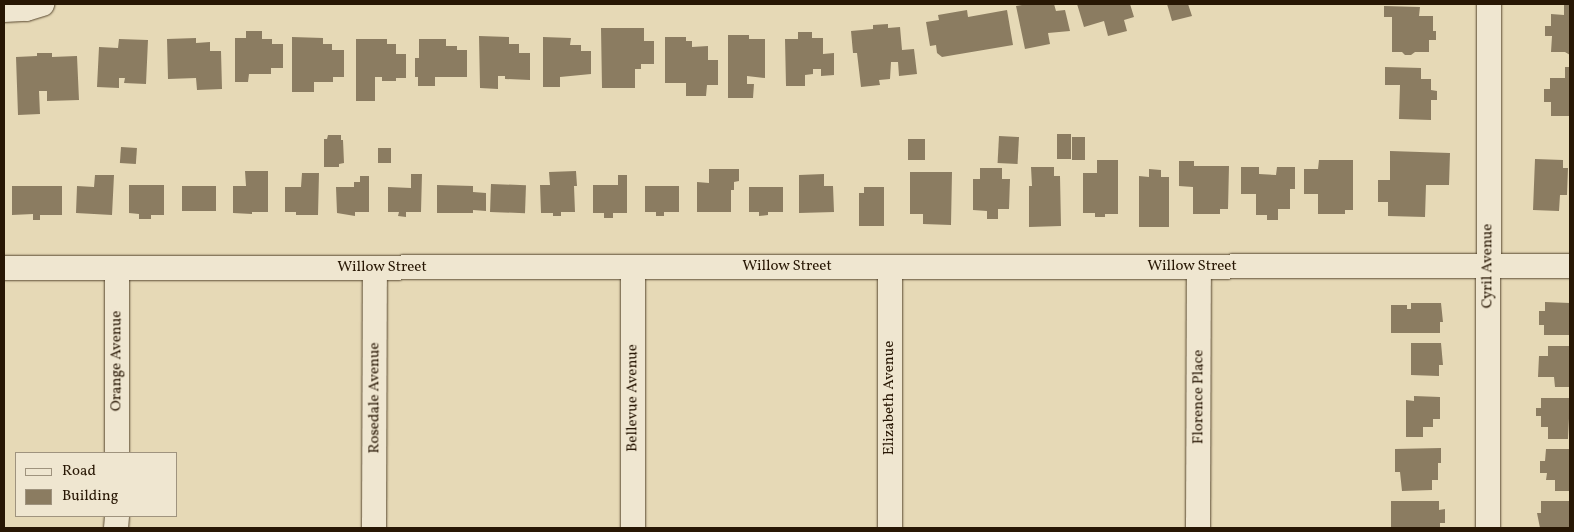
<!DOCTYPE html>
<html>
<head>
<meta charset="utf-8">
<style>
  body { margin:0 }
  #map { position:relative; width:1574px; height:532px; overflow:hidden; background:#e6d9b6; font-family:Vollkorn,serif }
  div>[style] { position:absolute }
  .building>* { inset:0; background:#8b7c61; transform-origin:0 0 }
  .roads { filter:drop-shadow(0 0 1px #584830) drop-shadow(0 0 1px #584830) }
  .minor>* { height:24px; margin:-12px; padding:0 12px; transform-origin:12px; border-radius:12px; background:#efe6d0 }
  span { translate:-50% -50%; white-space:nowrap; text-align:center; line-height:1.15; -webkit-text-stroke:5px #efe6d0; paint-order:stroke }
  .street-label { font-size:15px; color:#281704 }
  .frame { position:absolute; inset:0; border:5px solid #281704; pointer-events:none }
  .legend { position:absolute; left:15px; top:452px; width:162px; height:65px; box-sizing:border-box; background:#efe6d0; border:1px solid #9f937e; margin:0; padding:6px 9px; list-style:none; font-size:15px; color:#281704 }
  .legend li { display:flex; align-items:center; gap:10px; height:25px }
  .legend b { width:25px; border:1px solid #9f937e }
</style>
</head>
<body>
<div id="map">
  <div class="building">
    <i style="clip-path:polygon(1028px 4px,1054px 4px,1056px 11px,1065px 10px,1070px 31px,1048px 33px,1050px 44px,1025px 49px,1016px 6px)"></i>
    <i style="clip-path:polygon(1077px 4px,1130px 4px,1134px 17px,1124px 20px,1127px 31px,1108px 36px,1104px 21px,1084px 27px)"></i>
    <i style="clip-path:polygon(1167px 4px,1188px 4px,1192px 16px,1172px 21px)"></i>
    <i style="clip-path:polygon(1564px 5px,1570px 5px,1570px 55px,1565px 52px,1551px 52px,1552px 36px,1545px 36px,1545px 26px,1551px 26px,1551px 14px,1564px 15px)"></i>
    <i style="clip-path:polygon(1384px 6px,1420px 7px,1419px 16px,1433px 16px,1433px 31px,1436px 31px,1436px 40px,1429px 40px,1429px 52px,1415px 52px,1411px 55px,1405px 55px,1402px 52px,1392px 52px,1392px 17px,1384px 17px)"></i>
    <i style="clip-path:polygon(967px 10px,968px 17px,1007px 10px,1013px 45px,942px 57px,937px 53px,936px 45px,930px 46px,926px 22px,939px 20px,938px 15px)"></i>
    <i style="clip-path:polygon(888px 24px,888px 28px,900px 27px,902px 50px,914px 49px,917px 74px,899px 76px,898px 62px,891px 62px,890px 79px,879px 80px,880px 85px,861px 87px,857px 53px,853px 53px,851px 31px,873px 29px,873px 25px)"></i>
    <i style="clip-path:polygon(601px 28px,644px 28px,644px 41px,654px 41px,654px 64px,641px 64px,641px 69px,635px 69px,635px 88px,602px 88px)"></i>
    <i style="clip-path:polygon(246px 31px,262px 31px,262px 39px,272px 39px,272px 44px,283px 44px,283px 68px,271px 68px,271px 74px,249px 74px,248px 82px,235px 82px,235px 38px,246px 38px)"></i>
    <i style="clip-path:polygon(798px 32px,812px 32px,812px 38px,823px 38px,823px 54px,834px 53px,834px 75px,821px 76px,821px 69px,813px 69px,813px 74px,805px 75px,805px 86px,786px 86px,785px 39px,798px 39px)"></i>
    <i style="clip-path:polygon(728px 35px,749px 35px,749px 39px,765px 39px,765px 78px,747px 76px,747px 84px,754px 84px,753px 98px,728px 98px)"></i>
    <i style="clip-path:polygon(479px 36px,509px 37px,509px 44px,519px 44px,519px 53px,530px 53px,530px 80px,505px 79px,505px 76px,498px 76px,498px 89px,480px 88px)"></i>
    <i style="clip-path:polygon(292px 37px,323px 38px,323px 44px,332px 44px,332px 50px,344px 50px,344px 77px,333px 77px,333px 82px,314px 82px,314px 92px,292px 92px)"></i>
    <i style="clip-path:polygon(543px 37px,571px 38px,570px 45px,581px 45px,581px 51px,591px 51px,591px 74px,560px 77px,560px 87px,543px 87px)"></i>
    <i style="clip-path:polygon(665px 37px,686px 37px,686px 41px,692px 41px,692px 47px,708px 46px,708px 60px,718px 60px,718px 85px,707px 85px,706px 96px,686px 96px,686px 83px,665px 83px)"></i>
    <i style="clip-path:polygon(196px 38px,196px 43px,210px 42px,210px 51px,221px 51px,222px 89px,197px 90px,196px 78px,168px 79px,167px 39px)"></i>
    <i style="clip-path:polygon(119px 39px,148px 40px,146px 84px,124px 83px,125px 78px,119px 78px,119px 88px,97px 87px,99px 47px,118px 48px)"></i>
    <i style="clip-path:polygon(356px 39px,387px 39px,387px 44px,396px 44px,396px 54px,406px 54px,406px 78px,396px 78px,396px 81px,382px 81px,382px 77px,375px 77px,375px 101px,356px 101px)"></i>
    <i style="clip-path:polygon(419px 39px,446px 39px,446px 46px,457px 46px,457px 50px,467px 50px,467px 77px,435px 77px,435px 86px,418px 86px,418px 77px,415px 77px,415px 58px,419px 58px)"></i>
    <i style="clip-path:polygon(37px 53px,52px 53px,52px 57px,77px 56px,79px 100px,47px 101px,47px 91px,39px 91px,40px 114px,18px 115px,16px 57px,37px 56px)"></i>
    <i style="clip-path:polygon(1385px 67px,1421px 68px,1421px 79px,1431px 79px,1431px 90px,1437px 91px,1437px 100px,1431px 100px,1431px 120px,1399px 119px,1400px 85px,1385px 85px)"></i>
    <i style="clip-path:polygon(1565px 67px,1570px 67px,1570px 116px,1551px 116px,1551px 102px,1544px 102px,1544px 89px,1550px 89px,1550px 78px,1565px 78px)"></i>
    <i style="left:1057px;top:134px;width:14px;height:25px"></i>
    <i style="clip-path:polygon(328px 135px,341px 135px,341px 140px,343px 140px,344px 163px,339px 164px,339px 167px,324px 167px,324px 139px,327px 139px)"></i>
    <i style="left:999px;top:136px;width:20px;height:27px;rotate:3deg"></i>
    <i style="left:1072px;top:137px;width:13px;height:23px"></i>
    <i style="left:908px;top:139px;width:17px;height:21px"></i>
    <i style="left:121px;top:147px;width:16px;height:16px;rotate:4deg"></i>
    <i style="left:378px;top:148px;width:13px;height:15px"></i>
    <i style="clip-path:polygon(1390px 151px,1450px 153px,1449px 185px,1426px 185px,1425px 217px,1388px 216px,1388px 202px,1378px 202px,1378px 180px,1390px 180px)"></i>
    <i style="clip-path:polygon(1535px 159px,1563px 160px,1563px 168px,1568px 168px,1567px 195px,1560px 195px,1559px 211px,1533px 210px)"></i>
    <i style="clip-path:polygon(1097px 160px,1118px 160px,1118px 214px,1105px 214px,1105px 217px,1095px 217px,1095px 213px,1083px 213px,1083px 173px,1097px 173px)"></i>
    <i style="clip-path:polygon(1319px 160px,1353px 160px,1353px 210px,1345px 210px,1345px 214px,1318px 214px,1318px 194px,1304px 194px,1304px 169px,1318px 169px)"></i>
    <i style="clip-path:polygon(1179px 161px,1194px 161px,1194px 166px,1229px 166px,1228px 209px,1220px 209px,1220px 214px,1193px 214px,1193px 187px,1179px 186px)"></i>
    <i style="clip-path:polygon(1031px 167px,1054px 167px,1054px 176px,1060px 176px,1061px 226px,1029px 227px,1029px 186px,1032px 186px)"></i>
    <i style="clip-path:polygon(1241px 167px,1259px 167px,1259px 174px,1276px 175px,1277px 167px,1295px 167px,1295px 189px,1290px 189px,1290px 209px,1278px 209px,1278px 220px,1267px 220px,1267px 215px,1256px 215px,1256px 194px,1241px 194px)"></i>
    <i style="clip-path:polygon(980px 168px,1002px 168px,1002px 179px,1010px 179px,1009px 209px,998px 209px,998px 219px,987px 219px,987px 211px,973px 210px,973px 179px,980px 179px)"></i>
    <i style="clip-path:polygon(709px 169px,739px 169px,739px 181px,734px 182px,734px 190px,731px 190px,731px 212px,697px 212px,697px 182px,709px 183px)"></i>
    <i style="clip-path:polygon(1149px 169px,1161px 170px,1161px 177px,1169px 177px,1169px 227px,1139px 227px,1139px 176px,1149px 177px)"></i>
    <i style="clip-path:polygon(245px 171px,268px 171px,268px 212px,252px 212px,252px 214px,233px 213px,233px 186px,246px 186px)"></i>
    <i style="clip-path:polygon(576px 171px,577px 186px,574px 186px,575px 212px,561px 212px,561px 216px,553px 216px,553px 213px,541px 213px,540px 185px,550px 185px,549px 172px)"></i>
    <i style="clip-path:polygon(910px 172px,952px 172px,951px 225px,923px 224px,923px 214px,910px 214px)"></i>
    <i style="clip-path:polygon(302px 173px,319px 173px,318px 215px,296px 215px,296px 212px,285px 212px,285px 187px,301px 187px)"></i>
    <i style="clip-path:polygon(411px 174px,422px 174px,421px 212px,406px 212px,406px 217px,398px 216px,399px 212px,388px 212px,388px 187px,411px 188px)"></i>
    <i style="clip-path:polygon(824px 174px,824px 186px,833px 186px,834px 212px,799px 213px,799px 175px)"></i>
    <i style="clip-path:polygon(95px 175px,114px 175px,112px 215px,76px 213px,77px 186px,94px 187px)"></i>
    <i style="clip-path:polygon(618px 175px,627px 175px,627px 213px,613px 213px,613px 218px,604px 218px,604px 213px,593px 213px,593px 185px,618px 185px)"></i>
    <i style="clip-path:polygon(360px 176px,369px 176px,369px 212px,355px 212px,355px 216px,337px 213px,336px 187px,354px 187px,354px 182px,360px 182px)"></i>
    <i style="left:491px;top:184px;width:35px;height:28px;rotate:2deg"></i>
    <i style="clip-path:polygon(129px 185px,164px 185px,164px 215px,151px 215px,151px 219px,139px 219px,139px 214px,129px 213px)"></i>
    <i style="clip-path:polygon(437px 185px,473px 186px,473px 192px,486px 193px,486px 211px,473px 210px,473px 213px,437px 213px)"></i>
    <i style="clip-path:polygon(12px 186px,62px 186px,62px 215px,40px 215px,40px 220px,33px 220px,33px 214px,12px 215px)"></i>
    <i style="left:182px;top:186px;width:34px;height:25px"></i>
    <i style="clip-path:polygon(645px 186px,679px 186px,679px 212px,664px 212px,664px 216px,656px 216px,656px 212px,645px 212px)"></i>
    <i style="clip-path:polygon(749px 187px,783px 187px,783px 212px,768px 212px,768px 215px,759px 216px,759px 212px,749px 212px)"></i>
    <i style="clip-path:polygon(864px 187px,884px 187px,884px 226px,859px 226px,859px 193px,864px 193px)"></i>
    <i style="clip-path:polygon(1545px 302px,1570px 303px,1570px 335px,1544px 335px,1544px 325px,1539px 325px,1539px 311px,1545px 311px)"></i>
    <i style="clip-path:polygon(1411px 303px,1441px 303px,1443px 322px,1440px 322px,1440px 333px,1391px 333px,1391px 305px,1407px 305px,1407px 309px,1411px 309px)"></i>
    <i style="clip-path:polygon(1411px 343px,1441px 343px,1443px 365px,1439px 365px,1439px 376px,1411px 375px)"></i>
    <i style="clip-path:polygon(1548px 346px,1570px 346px,1570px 387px,1555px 387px,1554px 377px,1538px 377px,1539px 356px,1548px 356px)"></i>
    <i style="clip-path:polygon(1414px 396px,1440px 397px,1440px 419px,1433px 419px,1433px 427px,1423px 427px,1423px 437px,1406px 437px,1406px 400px,1414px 401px)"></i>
    <i style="clip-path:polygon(1541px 398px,1570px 398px,1568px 439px,1548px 439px,1548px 427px,1541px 427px,1541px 416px,1536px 416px,1536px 408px,1541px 408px)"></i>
    <i style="clip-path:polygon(1441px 448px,1441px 463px,1438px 463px,1438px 480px,1432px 480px,1432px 490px,1402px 491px,1400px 472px,1395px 472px,1395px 449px)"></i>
    <i style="clip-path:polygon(1546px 449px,1570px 449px,1570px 491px,1555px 491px,1555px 480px,1546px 480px,1547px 473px,1540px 473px,1540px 461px,1545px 461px)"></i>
    <i style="clip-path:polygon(1391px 501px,1439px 501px,1439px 510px,1445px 509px,1445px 523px,1440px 523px,1440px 528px,1391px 528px)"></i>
    <i style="clip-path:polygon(1541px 501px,1570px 501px,1570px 528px,1540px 528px,1537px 513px,1541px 513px)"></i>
  </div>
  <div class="roads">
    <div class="minor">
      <i style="left:4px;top:10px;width:22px;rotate:-3deg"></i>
      <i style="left:26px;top:9px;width:17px;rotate:-17deg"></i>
      <i style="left:4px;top:268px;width:1566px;rotate:-0.07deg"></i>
      <i style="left:117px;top:453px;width:185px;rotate:-90deg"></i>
      <i style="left:116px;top:528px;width:12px;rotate:-85deg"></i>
      <i style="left:374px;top:528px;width:260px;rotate:-89.8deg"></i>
      <i style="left:633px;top:528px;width:260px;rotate:-90deg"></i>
      <i style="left:890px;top:528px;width:261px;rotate:-90deg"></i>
      <i style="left:1198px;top:528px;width:261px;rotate:-89.8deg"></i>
      <i style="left:1488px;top:528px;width:524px;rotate:-89.89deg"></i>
    </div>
  </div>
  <div class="street-label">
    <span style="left:1488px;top:266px;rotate:-90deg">Cyril Avenue</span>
    <span style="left:787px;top:267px">Willow Street</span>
    <span style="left:1192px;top:267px">Willow Street</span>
    <span style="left:382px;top:268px">Willow Street</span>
    <span style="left:117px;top:361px;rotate:-90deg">Orange Avenue</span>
    <span style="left:1199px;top:397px;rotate:-90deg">Florence Place</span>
    <span style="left:375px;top:398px;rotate:-90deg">Rosedale Avenue</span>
    <span style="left:633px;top:398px;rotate:-90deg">Bellevue Avenue</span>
    <span style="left:890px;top:398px;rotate:-90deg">Elizabeth Avenue</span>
  </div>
  <div class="frame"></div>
  <ul class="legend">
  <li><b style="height:6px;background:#efe6d0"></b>Road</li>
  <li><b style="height:14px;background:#8b7c61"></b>Building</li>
  </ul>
</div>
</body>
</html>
